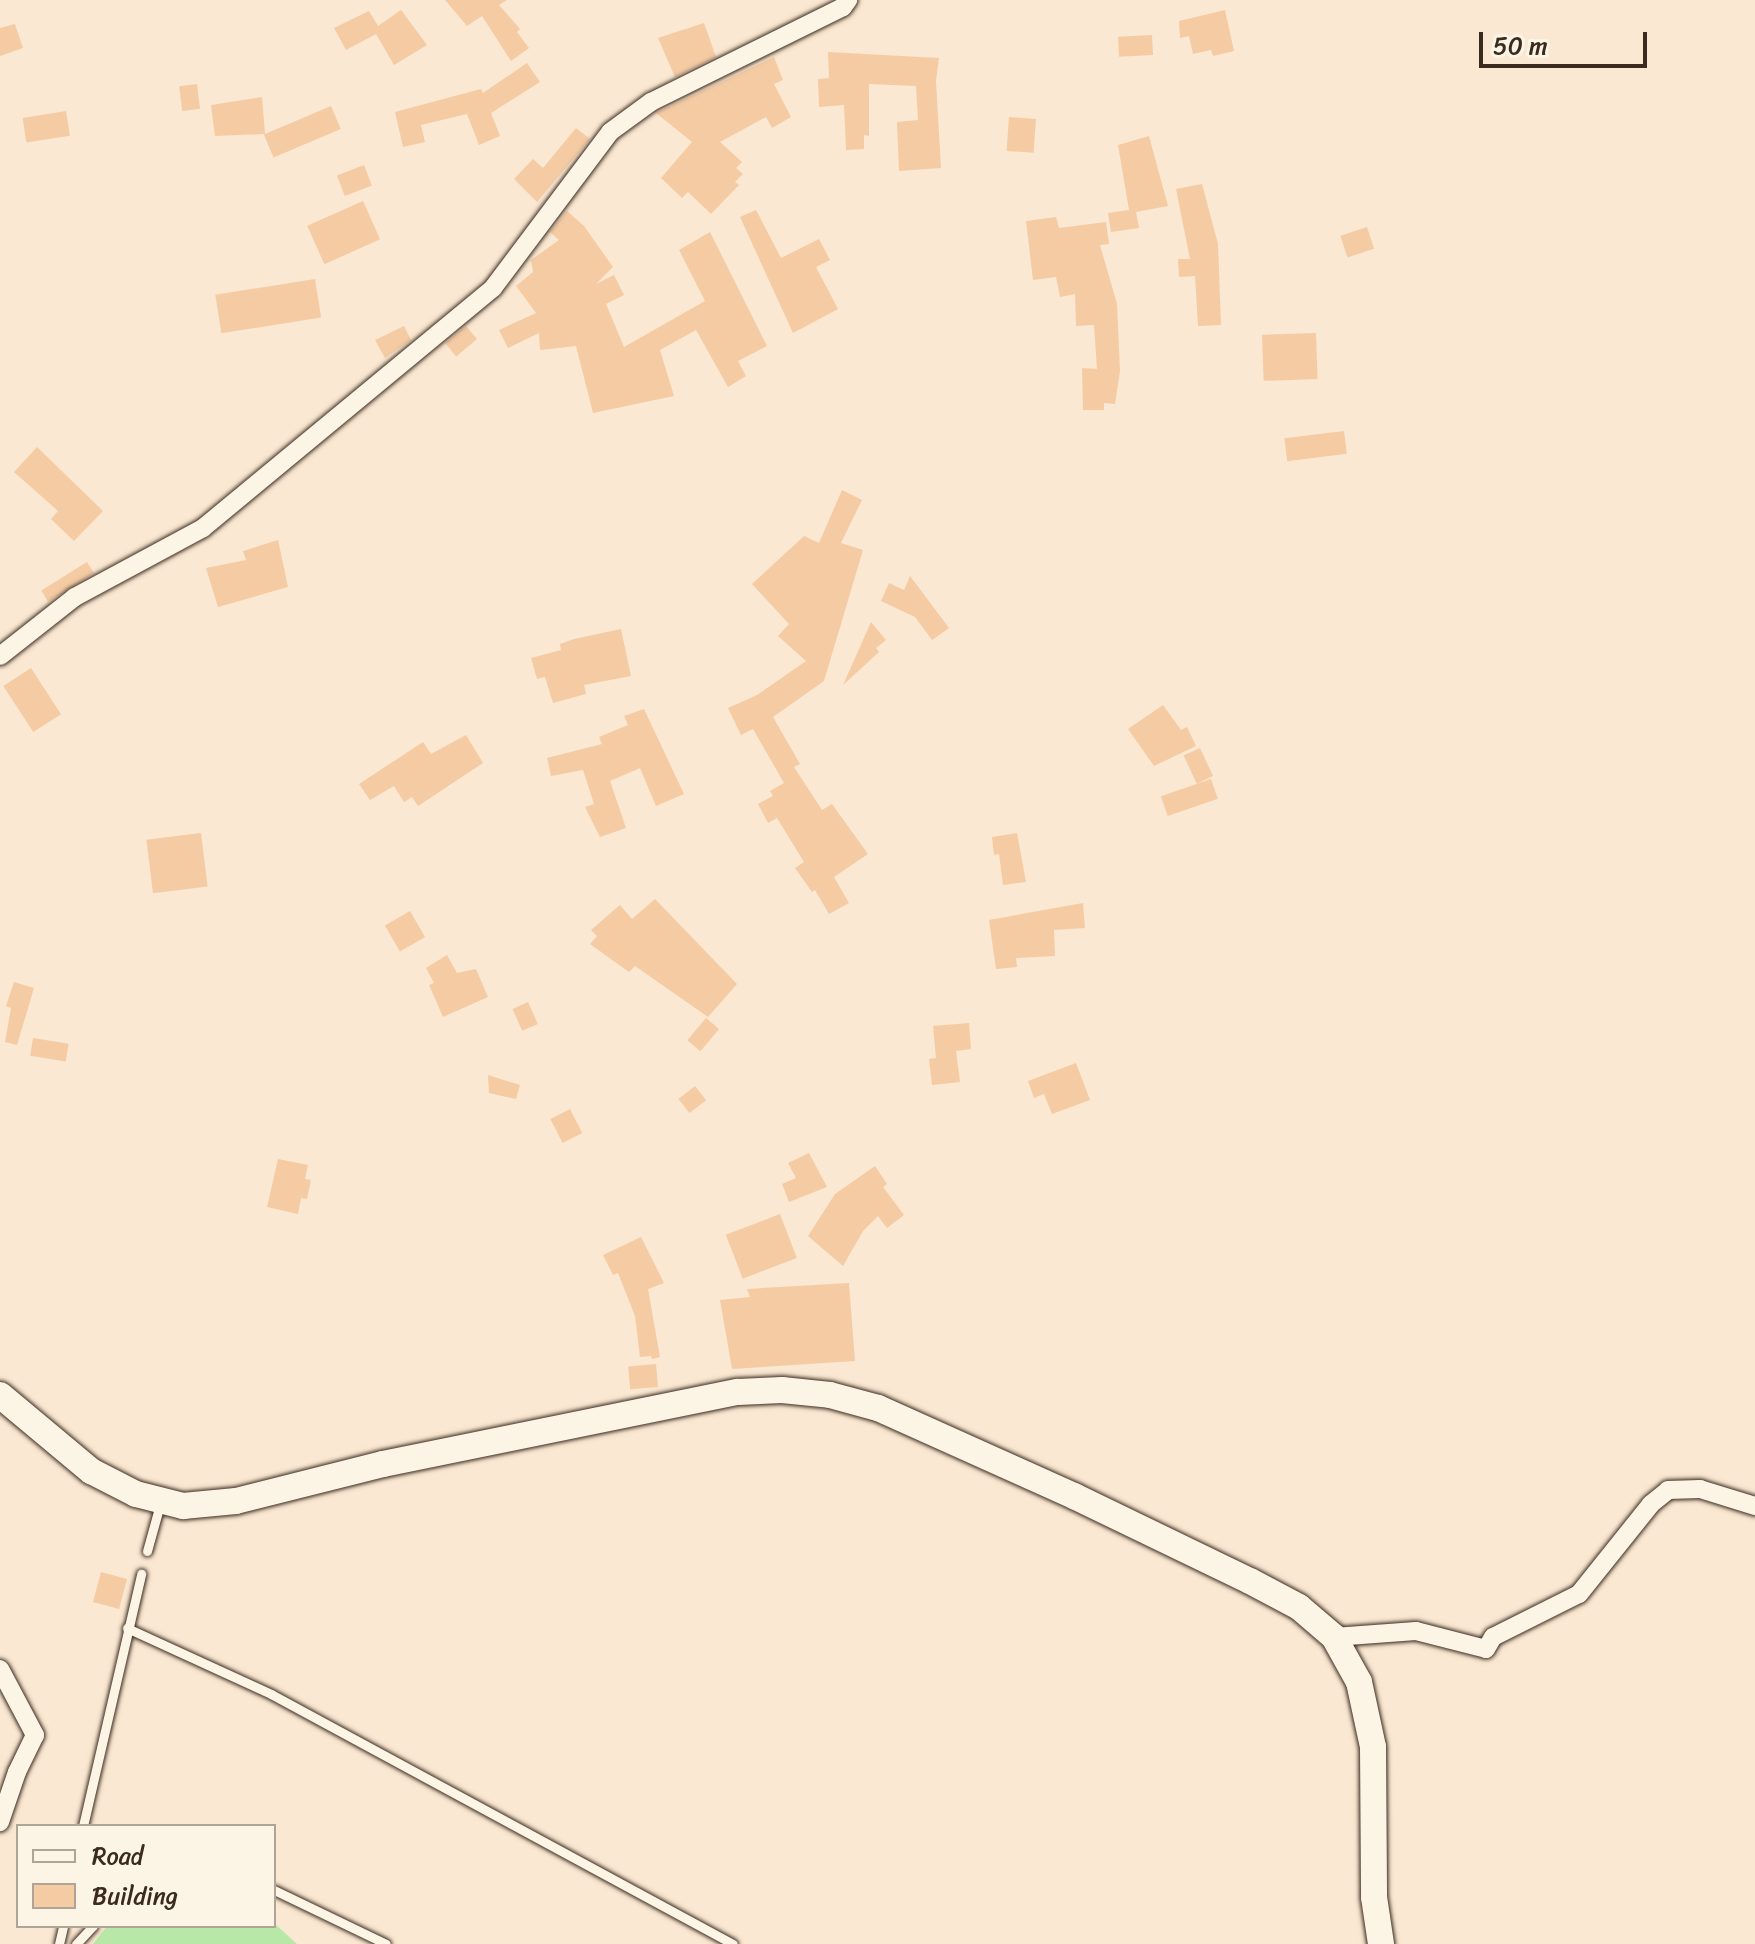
<!DOCTYPE html>
<html>
<head>
<meta charset="utf-8">
<style>
  body { margin:0 }
  #map { position:relative; width:1755px; height:1944px; overflow:hidden; background:#fae8d2; font-family:Sriracha,sans-serif }
  div>[style] { position:absolute }
  .green>* { inset:0; background:#b7e8a7 }
  .building>* { inset:0; background:#f5cba4; transform-origin:0 0 }
  .roads { filter:drop-shadow(0 0 2px #3b2a1e) drop-shadow(0 0 2px #3b2a1e) }
  .lane>* { height:9px; margin:-4.5px; padding:0 4.5px; transform-origin:4.5px; border-radius:4.5px; background:#fcf5e5 }
  .street>* { height:18px; margin:-9px; padding:0 9px; transform-origin:9px; border-radius:9px; background:#fcf5e5 }
  .secondary>* { height:26px; margin:-13px; padding:0 13px; transform-origin:13px; border-radius:13px; background:#fcf5e5 }
  span { translate:-50% -50%; white-space:nowrap; text-align:center; line-height:1.15; -webkit-text-stroke:6px #fcf5e5; paint-order:stroke }
  .legend { position:absolute; left:16px; top:1824px; width:260px; height:104px; box-sizing:border-box; background:#fcf5e5; border:2px solid #afa495; margin:0; padding:10px 14px; list-style:none; font-size:24px; color:#3b2a1e }
  .legend li { display:flex; align-items:center; gap:16px; height:40px }
  .legend b { width:40px; border:2px solid #afa495 }
  .scale { position:absolute; left:1479px; top:32px; width:168px; height:36px; box-sizing:border-box; border:4px solid #3b2a1e; border-top:0; padding-left:10px; font-size:24px; line-height:28px; white-space:nowrap; color:#3b2a1e; -webkit-text-stroke:6px #fcf5e5; paint-order:stroke }
</style>
</head>
<body>
<div id="map">
  <div class="green">
    <i style="clip-path:polygon(274px 1923px,297px 1944px,93px 1944px,107px 1926px,274px 1926px)"></i>
  </div>
  <div class="building">
    <i style="clip-path:polygon(445px 0,507px 0,499px 5px,520px 29px,517px 32px,529px 48px,511px 61px,482px 16px,467px 26px)"></i>
    <i style="clip-path:polygon(401px 10px,427px 45px,394px 65px,376px 34px,346px 50px,334px 28px,369px 11px,378px 26px)"></i>
    <i style="clip-path:polygon(1225px 10px,1234px 51px,1213px 56px,1211px 50px,1193px 54px,1189px 36px,1180px 38px,1179px 21px)"></i>
    <i style="clip-path:polygon(704px 23px,716px 57px,675px 77px,658px 38px)"></i>
    <i style="clip-path:polygon(15px 24px,23px 48px,0 56px,0 28px)"></i>
    <i style="left:1152px;top:35px;width:20px;height:34px;rotate:87deg"></i>
    <i style="clip-path:polygon(828px 52px,939px 58px,936px 81px,941px 168px,899px 171px,897px 122px,918px 120px,916px 86px,869px 84px,869px 136px,864px 135px,864px 149px,846px 150px,844px 105px,819px 107px,818px 79px,829px 78px)"></i>
    <i style="clip-path:polygon(774px 57px,783px 80px,774px 84px,791px 117px,772px 128px,766px 117px,720px 142px,742px 162px,736px 168px,743px 174px,735px 182px,739px 185px,711px 214px,688px 192px,682px 198px,661px 178px,692px 142px,656px 113px)"></i>
    <i style="clip-path:polygon(527px 63px,540px 82px,491px 113px,500px 136px,479px 145px,467px 114px,421px 125px,425px 142px,403px 147px,395px 112px,481px 89px,483px 93px)"></i>
    <i style="left:197px;top:84px;width:25px;height:18px;rotate:83deg"></i>
    <i style="clip-path:polygon(262px 97px,265px 134px,215px 136px,211px 105px)"></i>
    <i style="left:331px;top:106px;width:25px;height:73px;rotate:67deg"></i>
    <i style="left:66px;top:111px;width:25px;height:44px;rotate:81deg"></i>
    <i style="left:1009px;top:117px;width:27px;height:34px;rotate:4deg"></i>
    <i style="clip-path:polygon(576px 128px,590px 139px,537px 202px,514px 179px,533px 159px,543px 168px)"></i>
    <i style="clip-path:polygon(1149px 136px,1168px 206px,1136px 212px,1139px 228px,1111px 232px,1108px 213px,1129px 210px,1118px 145px)"></i>
    <i style="left:364px;top:165px;width:22px;height:29px;rotate:69deg"></i>
    <i style="clip-path:polygon(1202px 184px,1218px 244px,1221px 325px,1198px 326px,1195px 276px,1179px 277px,1178px 259px,1190px 259px,1176px 189px)"></i>
    <i style="left:363px;top:201px;width:42px;height:61px;rotate:66deg"></i>
    <i style="clip-path:polygon(756px 210px,781px 258px,819px 239px,830px 260px,816px 267px,838px 309px,793px 333px,740px 217px)"></i>
    <i style="clip-path:polygon(567px 211px,584px 226px,613px 267px,596px 284px,614px 275px,624px 295px,606px 304px,624px 347px,705px 301px,679px 250px,710px 232px,767px 346px,738px 361px,746px 376px,728px 387px,696px 330px,660px 350px,674px 396px,593px 413px,576px 346px,540px 350px,539px 333px,508px 348px,499px 330px,536px 313px,516px 286px,533px 272px,531px 260px,559px 240px,550px 232px)"></i>
    <i style="clip-path:polygon(1056px 217px,1059px 228px,1106px 222px,1109px 244px,1100px 245px,1117px 304px,1120px 371px,1115px 404px,1104px 403px,1104px 410px,1083px 410px,1082px 368px,1097px 369px,1094px 325px,1076px 326px,1075px 294px,1060px 297px,1056px 277px,1033px 280px,1026px 221px)"></i>
    <i style="left:1367px;top:227px;width:23px;height:28px;rotate:72deg"></i>
    <i style="left:315px;top:279px;width:39px;height:101px;rotate:81deg"></i>
    <i style="clip-path:polygon(404px 326px,411px 340px,385px 358px,375px 340px)"></i>
    <i style="left:466px;top:326px;width:17px;height:27px;rotate:50deg"></i>
    <i style="left:1316px;top:333px;width:46px;height:54px;rotate:88deg"></i>
    <i style="left:1344px;top:431px;width:23px;height:60px;rotate:83deg"></i>
    <i style="clip-path:polygon(37px 447px,103px 511px,74px 541px,51px 519px,58px 511px,14px 472px)"></i>
    <i style="clip-path:polygon(842px 490px,862px 500px,841px 543px,863px 550px,824px 681px,773px 717px,800px 764px,794px 767px,822px 810px,832px 804px,868px 854px,834px 877px,849px 903px,829px 914px,815px 890px,812px 892px,795px 868px,804px 862px,777px 818px,768px 823px,758px 804px,773px 796px,770px 791px,784px 783px,753px 729px,741px 735px,728px 708px,757px 695px,806px 661px,778px 636px,789px 624px,752px 584px,804px 536px,819px 543px)"></i>
    <i style="clip-path:polygon(278px 540px,288px 587px,218px 607px,206px 568px,246px 560px,243px 551px)"></i>
    <i style="left:87px;top:562px;width:13px;height:54px;rotate:58deg"></i>
    <i style="clip-path:polygon(910px 576px,949px 628px,932px 640px,915px 617px,881px 601px,889px 583px,904px 590px)"></i>
    <i style="clip-path:polygon(871px 622px,886px 640px,876px 648px,879px 652px,843px 685px)"></i>
    <i style="clip-path:polygon(621px 629px,631px 676px,584px 685px,586px 694px,553px 703px,545px 677px,537px 679px,531px 658px,561px 650px,560px 644px,574px 639px)"></i>
    <i style="left:31px;top:668px;width:55px;height:33px;rotate:57deg"></i>
    <i style="clip-path:polygon(1163px 705px,1181px 730px,1187px 727px,1196px 746px,1154px 766px,1128px 729px)"></i>
    <i style="clip-path:polygon(644px 709px,684px 794px,656px 806px,640px 768px,610px 781px,626px 828px,600px 837px,585px 807px,594px 804px,583px 770px,551px 776px,547px 758px,602px 744px,599px 737px,628px 725px,624px 716px)"></i>
    <i style="clip-path:polygon(466px 735px,483px 763px,418px 806px,412px 797px,404px 802px,394px 786px,370px 800px,359px 784px,423px 742px,431px 754px)"></i>
    <i style="left:1200px;top:748px;width:31px;height:18px;rotate:65deg"></i>
    <i style="left:1211px;top:779px;width:21px;height:53px;rotate:71deg"></i>
    <i style="left:201px;top:833px;width:54px;height:55px;rotate:83deg"></i>
    <i style="clip-path:polygon(1017px 833px,1026px 882px,1003px 885px,999px 854px,994px 855px,992px 837px)"></i>
    <i style="clip-path:polygon(655px 899px,737px 984px,708px 1017px,635px 966px,629px 972px,590px 944px,597px 936px,591px 930px,620px 905px,632px 919px)"></i>
    <i style="clip-path:polygon(1083px 903px,1085px 928px,1054px 930px,1055px 956px,1016px 958px,1017px 967px,996px 969px,989px 920px)"></i>
    <i style="left:410px;top:911px;width:30px;height:29px;rotate:60deg"></i>
    <i style="clip-path:polygon(447px 955px,457px 973px,476px 969px,488px 997px,443px 1017px,429px 985px,434px 983px,426px 968px)"></i>
    <i style="clip-path:polygon(14px 982px,34px 988px,17px 1045px,5px 1042px,11px 1008px,6px 1006px)"></i>
    <i style="left:528px;top:1002px;width:24px;height:17px;rotate:66deg"></i>
    <i style="left:706px;top:1018px;width:17px;height:29px;rotate:40deg"></i>
    <i style="clip-path:polygon(969px 1023px,971px 1049px,956px 1051px,960px 1082px,932px 1085px,929px 1059px,936px 1058px,933px 1026px)"></i>
    <i style="left:33px;top:1038px;width:36px;height:18px;rotate:9deg"></i>
    <i style="clip-path:polygon(1076px 1063px,1090px 1100px,1052px 1114px,1044px 1094px,1034px 1098px,1028px 1081px)"></i>
    <i style="clip-path:polygon(488px 1075px,520px 1085px,516px 1099px,489px 1093px)"></i>
    <i style="left:695px;top:1086px;width:18px;height:21px;rotate:52deg"></i>
    <i style="left:570px;top:1109px;width:27px;height:22px;rotate:63deg"></i>
    <i style="clip-path:polygon(809px 1153px,827px 1187px,789px 1202px,782px 1184px,796px 1178px,788px 1163px)"></i>
    <i style="clip-path:polygon(278px 1159px,308px 1165px,305px 1179px,311px 1180px,307px 1199px,301px 1198px,298px 1214px,267px 1207px)"></i>
    <i style="clip-path:polygon(875px 1166px,887px 1184px,883px 1187px,904px 1215px,887px 1228px,878px 1216px,863px 1231px,843px 1266px,808px 1236px,835px 1194px)"></i>
    <i style="left:780px;top:1214px;width:47px;height:58px;rotate:69deg"></i>
    <i style="clip-path:polygon(641px 1237px,664px 1283px,648px 1289px,660px 1357px,652px 1359px,651px 1356px,640px 1357px,635px 1316px,618px 1273px,613px 1275px,603px 1255px)"></i>
    <i style="clip-path:polygon(849px 1283px,855px 1361px,732px 1369px,720px 1300px,750px 1297px,747px 1289px)"></i>
    <i style="left:656px;top:1364px;width:23px;height:28px;rotate:85deg"></i>
    <i style="left:101px;top:1572px;width:27px;height:31px;rotate:15deg"></i>
  </div>
  <div class="roads">
    <div class="lane">
      <i style="left:147px;top:1551px;width:49px;rotate:-74.5deg"></i>
      <i style="left:127px;top:1628px;width:158px;rotate:24.6deg"></i>
      <i style="left:271px;top:1694px;width:525px;rotate:28.42deg"></i>
      <i style="left:83px;top:1826px;width:259px;rotate:-77deg"></i>
      <i style="left:274px;top:1890px;width:124px;rotate:25.7deg"></i>
      <i style="left:59px;top:1944px;width:18px;rotate:-77deg"></i>
      <i style="left:76px;top:1944px;width:25px;rotate:-47deg"></i>
    </div>
    <div class="street">
      <i style="left:0;top:656px;width:95px;rotate:-38.2deg"></i>
      <i style="left:75px;top:597px;width:145px;rotate:-28.3deg"></i>
      <i style="left:203px;top:528px;width:376px;rotate:-39.6deg"></i>
      <i style="left:493px;top:288px;width:195px;rotate:-53.1deg"></i>
      <i style="left:610px;top:132px;width:51px;rotate:-36.2deg"></i>
      <i style="left:651px;top:102px;width:214px;rotate:-26.3deg"></i>
      <i style="left:843px;top:7px;width:9px;rotate:-54deg"></i>
      <i style="left:1334px;top:1637px;width:82px;rotate:-4.2deg"></i>
      <i style="left:1416px;top:1631px;width:72px;rotate:14.4deg"></i>
      <i style="left:1486px;top:1649px;width:14px;rotate:-60deg"></i>
      <i style="left:1493px;top:1637px;width:96px;rotate:-26.6deg"></i>
      <i style="left:1579px;top:1594px;width:115px;rotate:-51.3deg"></i>
      <i style="left:1651px;top:1504px;width:22px;rotate:-39deg"></i>
      <i style="left:1668px;top:1490px;width:32px;rotate:-2deg"></i>
      <i style="left:1700px;top:1489px;width:58px;rotate:17.2deg"></i>
      <i style="left:0;top:1669px;width:75px;rotate:62.1deg"></i>
      <i style="left:35px;top:1735px;width:41px;rotate:115.9deg"></i>
      <i style="left:17px;top:1772px;width:53px;rotate:108.8deg"></i>
    </div>
    <div class="secondary">
      <i style="left:0;top:1395px;width:119px;rotate:39.9deg"></i>
      <i style="left:91px;top:1471px;width:51px;rotate:27.1deg"></i>
      <i style="left:136px;top:1494px;width:49px;rotate:14.3deg"></i>
      <i style="left:183px;top:1506px;width:53px;rotate:-5.4deg"></i>
      <i style="left:236px;top:1501px;width:152px;rotate:-14.1deg"></i>
      <i style="left:383px;top:1464px;width:362px;rotate:-11.5deg"></i>
      <i style="left:738px;top:1392px;width:44px;rotate:-2.6deg"></i>
      <i style="left:782px;top:1390px;width:48px;rotate:5.9deg"></i>
      <i style="left:830px;top:1395px;width:50px;rotate:15.2deg"></i>
      <i style="left:878px;top:1408px;width:215px;rotate:24.2deg"></i>
      <i style="left:1074px;top:1496px;width:195px;rotate:25.8deg"></i>
      <i style="left:1250px;top:1581px;width:55px;rotate:28deg"></i>
      <i style="left:1299px;top:1607px;width:46px;rotate:40.6deg"></i>
      <i style="left:1334px;top:1637px;width:51px;rotate:60.9deg"></i>
      <i style="left:1359px;top:1682px;width:66px;rotate:77.8deg"></i>
      <i style="left:1373px;top:1747px;width:150px;rotate:89.6deg"></i>
      <i style="left:1374px;top:1897px;width:48px;rotate:81.5deg"></i>
    </div>
  </div>
  <ul class="legend">
  <li><b style="height:10px;background:#fcf5e5"></b>Road</li>
  <li><b style="height:22px;background:#f5cba4"></b>Building</li>
  </ul>
  <div class="scale">50 m</div>
</div>
</body>
</html>
